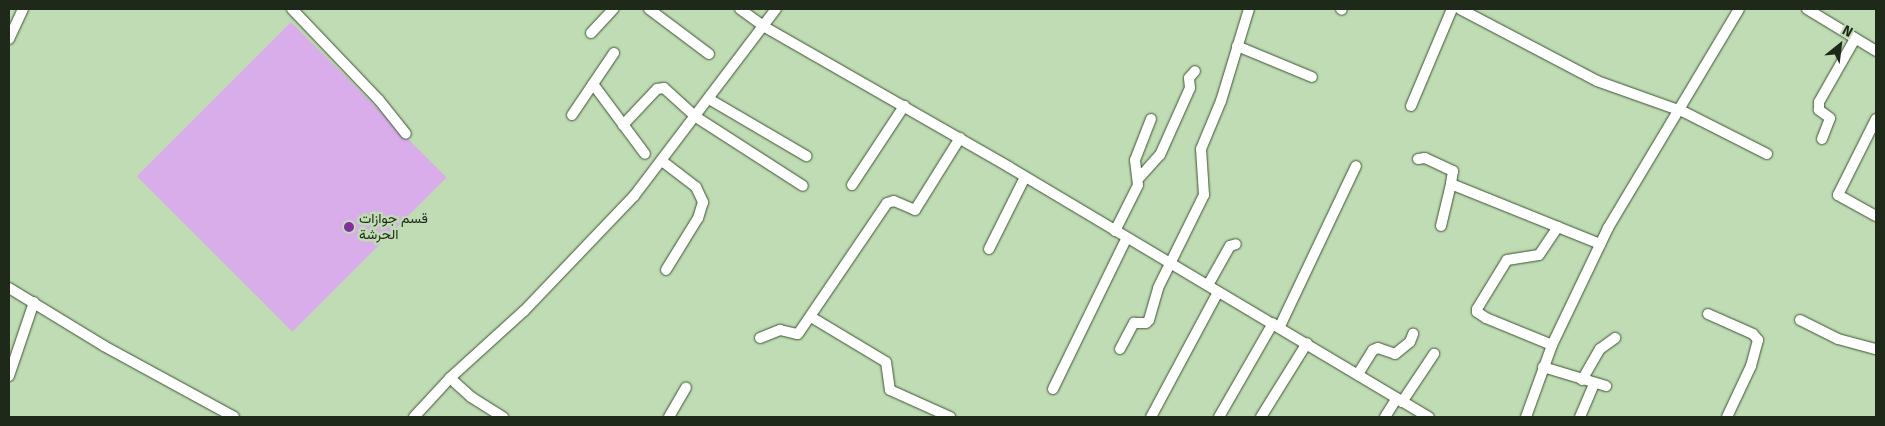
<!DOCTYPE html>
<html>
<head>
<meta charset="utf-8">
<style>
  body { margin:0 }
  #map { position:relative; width:1885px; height:426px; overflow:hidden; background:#bfdcb4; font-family:"Fira Sans",Vazirmatn,sans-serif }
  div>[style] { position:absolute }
  .green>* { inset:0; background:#d9acea; transform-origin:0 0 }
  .roads { filter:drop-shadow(0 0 1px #3c5432) drop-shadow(0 0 1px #3c5432) }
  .minor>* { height:10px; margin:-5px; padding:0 5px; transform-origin:5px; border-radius:5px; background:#fff }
  .dots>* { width:14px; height:14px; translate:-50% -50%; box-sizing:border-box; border:2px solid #bfdcb4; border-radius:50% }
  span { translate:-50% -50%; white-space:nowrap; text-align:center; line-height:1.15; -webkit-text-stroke:5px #bfdcb4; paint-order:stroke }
  .poi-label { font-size:14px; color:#1e291a }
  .left { translate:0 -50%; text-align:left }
  .frame { position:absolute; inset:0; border:10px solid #1e291a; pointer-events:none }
  .north { position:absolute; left:1815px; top:20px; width:50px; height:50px; -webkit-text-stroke:4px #bfdcb4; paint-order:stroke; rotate:29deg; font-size:14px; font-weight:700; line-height:20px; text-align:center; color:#1e291a }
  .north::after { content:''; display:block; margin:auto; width:18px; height:22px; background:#1e291a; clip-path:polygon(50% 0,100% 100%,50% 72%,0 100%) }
</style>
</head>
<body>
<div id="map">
  <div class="green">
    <i style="left:291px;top:22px;width:220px;height:218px;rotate:45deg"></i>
  </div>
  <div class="roads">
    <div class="minor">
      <i style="left:292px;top:9px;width:126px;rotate:46.3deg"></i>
      <i style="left:379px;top:100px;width:43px;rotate:51.5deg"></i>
      <i style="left:649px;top:9px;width:75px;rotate:36.9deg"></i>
      <i style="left:740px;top:9px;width:29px;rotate:36deg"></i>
      <i style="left:763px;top:26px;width:284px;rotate:29.8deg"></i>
      <i style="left:1009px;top:167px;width:489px;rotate:30.8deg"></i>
      <i style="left:1341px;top:9px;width:1px;rotate:45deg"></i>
      <i style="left:1460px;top:9px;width:155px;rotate:27.7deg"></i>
      <i style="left:1597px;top:81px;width:92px;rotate:19.6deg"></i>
      <i style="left:1684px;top:112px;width:93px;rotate:26.8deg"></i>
      <i style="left:1807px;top:9px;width:81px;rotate:31.3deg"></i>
      <i style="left:591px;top:33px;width:33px;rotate:-47deg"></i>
      <i style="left:9px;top:39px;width:33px;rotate:-65deg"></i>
      <i style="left:1237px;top:46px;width:81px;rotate:22.5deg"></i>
      <i style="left:593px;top:84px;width:87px;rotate:53.4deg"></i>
      <i style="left:709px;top:99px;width:113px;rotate:30.4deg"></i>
      <i style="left:1411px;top:106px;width:105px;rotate:-67.1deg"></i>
      <i style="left:572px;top:115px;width:75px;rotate:-55.9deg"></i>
      <i style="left:1876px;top:119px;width:85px;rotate:116.6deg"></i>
      <i style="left:1838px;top:195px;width:43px;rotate:28.9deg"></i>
      <i style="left:623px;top:125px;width:50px;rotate:-46.6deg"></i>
      <i style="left:657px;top:89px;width:7px;rotate:-8deg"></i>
      <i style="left:664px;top:88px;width:43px;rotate:42.2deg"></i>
      <i style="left:696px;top:117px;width:127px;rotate:32.8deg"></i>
      <i style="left:1822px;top:139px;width:22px;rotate:-69deg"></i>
      <i style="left:1830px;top:118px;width:14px;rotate:-144deg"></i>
      <i style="left:1819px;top:110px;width:8px;rotate:-90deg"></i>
      <i style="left:1819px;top:102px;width:73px;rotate:-60.3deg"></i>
      <i style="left:1418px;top:159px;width:7px;rotate:-8deg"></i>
      <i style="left:1425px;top:158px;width:31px;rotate:25deg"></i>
      <i style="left:1453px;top:171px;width:13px;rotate:99deg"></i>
      <i style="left:1451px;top:184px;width:161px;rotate:21.9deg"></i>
      <i style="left:662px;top:161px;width:43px;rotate:37.4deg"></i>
      <i style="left:696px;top:187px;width:17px;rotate:65deg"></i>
      <i style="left:703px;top:202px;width:17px;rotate:107deg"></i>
      <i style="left:698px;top:218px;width:61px;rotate:121.6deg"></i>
      <i style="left:1139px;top:178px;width:31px;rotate:-48deg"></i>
      <i style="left:1160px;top:155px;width:73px;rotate:-65.9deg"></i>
      <i style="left:1190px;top:88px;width:10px;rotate:-96deg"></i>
      <i style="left:1189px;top:78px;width:9px;rotate:-49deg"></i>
      <i style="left:852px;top:185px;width:95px;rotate:-56.6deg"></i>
      <i style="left:1441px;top:226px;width:43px;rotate:-76.6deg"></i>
      <i style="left:1115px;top:231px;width:51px;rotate:-63.4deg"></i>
      <i style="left:1138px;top:185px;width:25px;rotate:-97deg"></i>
      <i style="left:1135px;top:160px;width:44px;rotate:-68.7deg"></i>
      <i style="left:989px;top:249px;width:80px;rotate:-63.4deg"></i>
      <i style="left:1208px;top:285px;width:45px;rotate:-60.6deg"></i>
      <i style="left:1230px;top:246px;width:6px;rotate:-18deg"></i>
      <i style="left:9px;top:288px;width:111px;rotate:31.4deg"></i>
      <i style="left:104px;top:346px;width:148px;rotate:28.6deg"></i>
      <i style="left:1708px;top:314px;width:49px;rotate:24deg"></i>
      <i style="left:1753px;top:334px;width:8px;rotate:50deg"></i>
      <i style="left:1758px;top:340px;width:27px;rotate:105deg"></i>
      <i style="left:1751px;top:366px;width:56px;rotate:115.2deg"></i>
      <i style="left:811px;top:317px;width:87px;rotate:31deg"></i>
      <i style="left:886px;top:362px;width:28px;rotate:82deg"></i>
      <i style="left:890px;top:390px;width:66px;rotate:24.2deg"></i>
      <i style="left:1800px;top:320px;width:42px;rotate:26.6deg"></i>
      <i style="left:1838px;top:339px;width:39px;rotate:15deg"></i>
      <i style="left:1280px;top:326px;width:177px;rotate:-64.6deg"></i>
      <i style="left:760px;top:338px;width:22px;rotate:-22deg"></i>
      <i style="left:780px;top:330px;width:18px;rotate:13deg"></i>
      <i style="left:798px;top:334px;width:158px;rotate:-55.8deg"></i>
      <i style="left:887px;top:203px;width:7px;rotate:-16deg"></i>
      <i style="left:894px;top:201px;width:23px;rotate:23deg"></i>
      <i style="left:915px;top:210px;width:85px;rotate:-58deg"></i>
      <i style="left:1552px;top:345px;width:71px;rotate:-157.8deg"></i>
      <i style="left:1486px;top:318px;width:11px;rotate:-146deg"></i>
      <i style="left:1477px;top:312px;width:3px;rotate:-90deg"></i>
      <i style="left:1477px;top:309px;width:57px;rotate:-58.5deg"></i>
      <i style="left:1507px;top:260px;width:32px;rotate:-9deg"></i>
      <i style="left:1539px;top:255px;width:34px;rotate:-56deg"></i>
      <i style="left:1120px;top:349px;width:30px;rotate:-62deg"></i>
      <i style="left:1134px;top:323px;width:12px"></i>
      <i style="left:1146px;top:323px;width:4px;rotate:-45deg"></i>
      <i style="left:1149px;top:320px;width:33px;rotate:-74deg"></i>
      <i style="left:1158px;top:288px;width:104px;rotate:-63.7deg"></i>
      <i style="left:1204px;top:195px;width:46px;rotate:-93.7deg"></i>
      <i style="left:1201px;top:149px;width:52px;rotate:-67.4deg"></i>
      <i style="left:1221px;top:101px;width:96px;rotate:-73.1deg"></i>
      <i style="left:1543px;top:367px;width:66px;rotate:16.8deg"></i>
      <i style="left:1358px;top:374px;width:28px;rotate:-58deg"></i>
      <i style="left:1373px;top:350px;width:5px;rotate:-22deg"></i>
      <i style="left:1378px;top:348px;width:18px;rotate:19deg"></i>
      <i style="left:1395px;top:354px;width:19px;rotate:-39deg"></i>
      <i style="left:1410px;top:342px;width:9px;rotate:-69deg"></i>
      <i style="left:9px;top:376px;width:78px;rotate:-71.3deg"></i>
      <i style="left:450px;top:378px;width:28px;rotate:42deg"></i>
      <i style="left:471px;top:397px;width:38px;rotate:32deg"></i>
      <i style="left:1582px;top:380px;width:36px;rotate:-60deg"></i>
      <i style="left:1600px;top:349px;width:19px;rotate:-36deg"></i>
      <i style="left:1053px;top:389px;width:167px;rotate:-64deg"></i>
      <i style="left:1402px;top:402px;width:58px;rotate:-56.3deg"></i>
      <i style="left:414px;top:417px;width:53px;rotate:-47.3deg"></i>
      <i style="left:450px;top:378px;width:100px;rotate:-42.2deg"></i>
      <i style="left:524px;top:311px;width:159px;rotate:-46.3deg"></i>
      <i style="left:634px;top:196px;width:235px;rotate:-52.8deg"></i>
      <i style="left:669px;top:417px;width:34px;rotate:-60deg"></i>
      <i style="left:1151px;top:417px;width:142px;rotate:-61.8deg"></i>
      <i style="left:1219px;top:417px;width:108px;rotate:-60.1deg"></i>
      <i style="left:1261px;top:417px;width:87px;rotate:-58.1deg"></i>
      <i style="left:1385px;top:417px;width:22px;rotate:-58deg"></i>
      <i style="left:1526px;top:417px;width:77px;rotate:-70.1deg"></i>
      <i style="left:1552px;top:345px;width:130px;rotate:-64.4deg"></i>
      <i style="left:1608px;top:228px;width:255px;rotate:-59.1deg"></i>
      <i style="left:1580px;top:417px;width:36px;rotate:-67deg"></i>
    </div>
  </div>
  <div class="dots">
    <i style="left:349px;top:227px;background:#822e9d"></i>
  </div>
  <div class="poi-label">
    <span class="left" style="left:359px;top:227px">قسم جوازات<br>الحرشة</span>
  </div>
  <div class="frame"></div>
  <div class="north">N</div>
</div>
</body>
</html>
